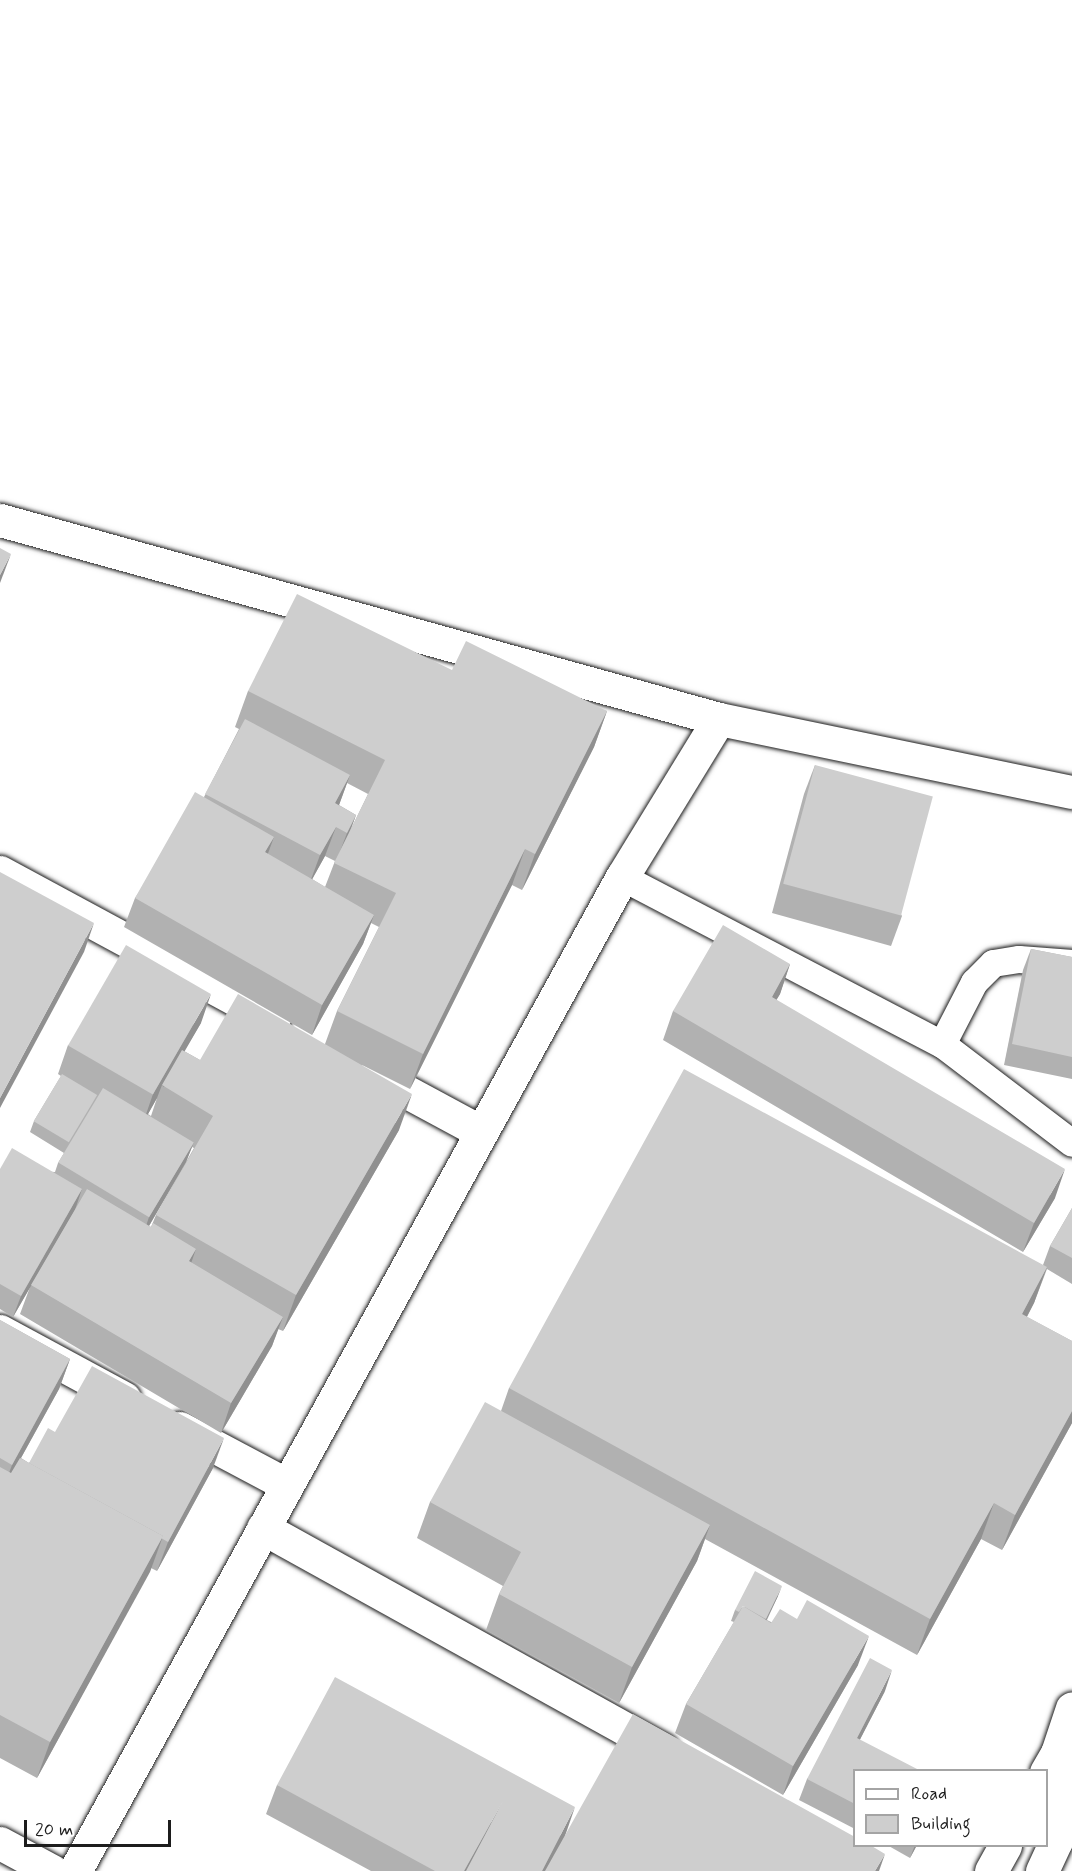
<!DOCTYPE html>
<html>
<head>
<meta charset="utf-8">
<style>
  body { margin:0 }
  #map { position:relative; width:1072px; height:1871px; overflow:hidden; background:#fff; font-family:Mynerve,sans-serif }
  div>[style] { position:absolute }
  .roads { filter:drop-shadow(0 0 2px #1c1c1c) drop-shadow(0 0 2px #1c1c1c) }
  .lane>* { height:27px; margin:-13.5px; padding:0 13.5px; transform-origin:13.5px; border-radius:13.5px; background:#fff }
  .street>* { height:33px; margin:-16.5px; padding:0 16.5px; transform-origin:16.5px; border-radius:16.5px; background:#fff }
  .primary>* { height:33px; margin:-16.5px; padding:0 16.5px; transform-origin:16.5px; border-radius:16.5px; background:#fff }
  .wall>* { inset:0; background:#b1b1b1 }
  .shaded-wall>* { inset:0; background:#909090 }
  .building>* { inset:0; background:#cecece; transform-origin:0 0 }
  span { translate:-50% -50%; white-space:nowrap; text-align:center; line-height:1.15; -webkit-text-stroke:4.5px #fff; paint-order:stroke }
  .legend { position:absolute; left:853px; top:1769px; width:195px; height:78px; box-sizing:border-box; background:#fff; border:2px solid #a4a4a4; margin:0; padding:8px 10px; list-style:none; font-size:18px; color:#1c1c1c }
  .legend li { display:flex; align-items:center; gap:12px; height:30px }
  .legend b { width:30px; border:2px solid #a4a4a4 }
  .scale { position:absolute; left:24px; top:1820px; width:147px; height:27px; box-sizing:border-box; border:3px solid #1c1c1c; border-top:0; padding-left:8px; font-size:18px; line-height:21px; white-space:nowrap; color:#1c1c1c; -webkit-text-stroke:4px #fff; paint-order:stroke }
</style>
</head>
<body>
<div id="map">
  <div class="roads">
    <div class="lane">
      <i style="left:622px;top:877px;width:361px;rotate:27.6deg"></i>
      <i style="left:942px;top:1044px;width:163px;rotate:37.3deg"></i>
      <i style="left:942px;top:1044px;width:70px;rotate:-62.7deg"></i>
      <i style="left:974px;top:982px;width:27px;rotate:-45deg"></i>
      <i style="left:993px;top:963px;width:26px;rotate:-9deg"></i>
      <i style="left:1019px;top:959px;width:53px;rotate:4.3deg"></i>
    </div>
    <div class="street">
      <i style="left:0;top:520px;width:746px;rotate:15.47deg"></i>
      <i style="left:719px;top:719px;width:360px;rotate:11.7deg"></i>
      <i style="left:0;top:872px;width:311px;rotate:28.4deg"></i>
      <i style="left:372px;top:1073px;width:124px;rotate:28.4deg"></i>
      <i style="left:0;top:1331px;width:141px;rotate:28.4deg"></i>
      <i style="left:180px;top:1428px;width:121px;rotate:28deg"></i>
      <i style="left:263px;top:1528px;width:457px;rotate:29deg"></i>
      <i style="left:0;top:1843px;width:59px;rotate:28.3deg"></i>
      <i style="left:75px;top:1871px;width:1135px;rotate:-61.18deg"></i>
      <i style="left:622px;top:877px;width:185px;rotate:-58.5deg"></i>
    </div>
    <div class="primary">
      <i style="left:1046px;top:1772px;width:22px;rotate:-60deg"></i>
      <i style="left:1057px;top:1753px;width:47px;rotate:-71.6deg"></i>
      <i style="left:991px;top:1871px;width:29px;rotate:-61deg"></i>
      <i style="left:1042px;top:1871px;width:33px;rotate:-65deg"></i>
      <i style="left:1056px;top:1841px;width:88px;rotate:-89.3deg"></i>
    </div>
  </div>
  <div class="wall">
    <i style="clip-path:polygon(evenodd,452px 670px,607px 711px,594px 747px,522px 890px,512px 885px,410px 1089px,362px 1065px,399px 1130px,283px 1331px,278px 1329px,272px 1346px,221px 1433px,20px 1314px,30px 1287px,13px 1317px,0 1309px,0 1169px,55px 1172px,58px 1163px,64px 1153px,30px 1132px,34px 1121px,61px 1076px,58px 1074px,68px 1045px,201px 1023px,184px 1051px,200px 1060px,325px 1044px,337px 1011px,379px 927px,371px 923px,363px 944px,312px 1035px,124px 927px,135px 898px,204px 797px,239px 729px,235px 727px,248px 691px,452px 670px,347px 783px,368px 794px,351px 829px,356px 815px,339px 805px,347px 783px,452px 670px,325px 856px,335px 861px,325px 887px,312px 879px,325px 856px,452px 670px,157px 1098px,151px 1116px,148px 1114px,157px 1098px,452px 670px,192px 1147px,194px 1148px,186px 1162px,192px 1147px,452px 670px,184px 1166px,156px 1215px,151px 1227px,149px 1226px,184px 1166px)"></i>
    <i style="clip-path:polygon(815px 765px,902px 916px,891px 946px,772px 913px,804px 794px)"></i>
    <i style="clip-path:polygon(1031px 949px,1072px 957px,1072px 1079px,1004px 1065px,1023px 970px)"></i>
    <i style="clip-path:polygon(790px 964px,780px 994px,776px 1000px,1055px 1198px,1023px 1252px,663px 1040px,673px 1011px)"></i>
    <i style="clip-path:polygon(1072px 1208px,1072px 1284px,1047px 1269px,1034px 1303px,1027px 1317px,1072px 1341px,1072px 1423px,1002px 1550px,981px 1539px,917px 1655px,705px 1539px,697px 1561px,619px 1703px,486px 1630px,499px 1594px,503px 1586px,417px 1538px,430px 1502px,501px 1411px,509px 1388px,1043px 1265px,1050px 1246px)"></i>
    <i style="clip-path:polygon(0 1320px,70px 1359px,59px 1389px,21px 1458px,29px 1463px,55px 1432px,213px 1468px,157px 1571px,151px 1568px,37px 1778px,0 1758px)"></i>
    <i style="clip-path:polygon(778px 1596px,767px 1620px,858px 1665px,783px 1795px,675px 1733px,686px 1704px,734px 1622px,731px 1621px,735px 1610px)"></i>
    <i style="clip-path:polygon(885px 1691px,860px 1739px,855px 1770px,855px 1829px,799px 1800px,807px 1779px)"></i>
    <i style="clip-path:polygon(277px 1785px,565px 1836px,879px 1871px,371px 1871px,266px 1814px)"></i>
    <i style="clip-path:polygon(887px 1845px,917px 1845px,910px 1858px)"></i>
  </div>
  <div class="shaded-wall">
    <i style="clip-path:polygon(11px 554px,0 583px,0 575px)"></i>
    <i style="clip-path:polygon(607px 711px,594px 747px,522px 890px,535px 854px)"></i>
    <i style="clip-path:polygon(350px 775px,339px 805px,325px 833px,335px 803px)"></i>
    <i style="clip-path:polygon(356px 815px,345px 844px,336px 862px,347px 833px)"></i>
    <i style="clip-path:polygon(336px 827px,325px 856px,309px 885px,320px 855px)"></i>
    <i style="clip-path:polygon(274px 837px,263px 867px,265px 852px)"></i>
    <i style="clip-path:polygon(525px 849px,512px 885px,410px 1089px,423px 1054px)"></i>
    <i style="clip-path:polygon(374px 915px,363px 944px,312px 1035px,322px 1005px)"></i>
    <i style="clip-path:polygon(94px 923px,84px 952px,0 1108px,0 1098px)"></i>
    <i style="clip-path:polygon(790px 964px,780px 994px,761px 1026px,772px 997px)"></i>
    <i style="clip-path:polygon(211px 994px,201px 1023px,164px 1087px,162px 1085px,157px 1098px,143px 1123px,153px 1094px)"></i>
    <i style="clip-path:polygon(412px 1094px,399px 1130px,283px 1331px,296px 1295px)"></i>
    <i style="clip-path:polygon(194px 1142px,186px 1162px,142px 1238px,149px 1217px)"></i>
    <i style="clip-path:polygon(1065px 1169px,1055px 1198px,1023px 1252px,1034px 1223px)"></i>
    <i style="clip-path:polygon(82px 1189px,75px 1210px,13px 1317px,21px 1296px)"></i>
    <i style="clip-path:polygon(196px 1249px,186px 1278px,189px 1261px)"></i>
    <i style="clip-path:polygon(1047px 1267px,1034px 1303px,1009px 1350px,1022px 1314px)"></i>
    <i style="clip-path:polygon(283px 1317px,272px 1346px,221px 1433px,231px 1403px)"></i>
    <i style="clip-path:polygon(70px 1359px,59px 1389px,1px 1494px,12px 1465px)"></i>
    <i style="clip-path:polygon(1072px 1411px,1072px 1423px,1002px 1550px,1015px 1515px)"></i>
    <i style="clip-path:polygon(224px 1438px,213px 1468px,157px 1571px,168px 1542px)"></i>
    <i style="clip-path:polygon(994px 1503px,981px 1539px,917px 1655px,930px 1619px)"></i>
    <i style="clip-path:polygon(710px 1525px,697px 1561px,619px 1703px,632px 1667px)"></i>
    <i style="clip-path:polygon(163px 1536px,150px 1572px,37px 1778px,50px 1742px)"></i>
    <i style="clip-path:polygon(782px 1586px,778px 1596px,759px 1635px,763px 1624px)"></i>
    <i style="clip-path:polygon(869px 1636px,858px 1665px,783px 1795px,793px 1766px)"></i>
    <i style="clip-path:polygon(892px 1670px,885px 1691px,850px 1759px,857px 1738px)"></i>
    <i style="clip-path:polygon(503px 1801px,470px 1871px,464px 1871px)"></i>
    <i style="clip-path:polygon(575px 1807px,565px 1836px,547px 1871px,542px 1871px)"></i>
    <i style="clip-path:polygon(915px 1845px,917px 1845px,910px 1858px)"></i>
    <i style="clip-path:polygon(885px 1854px,879px 1871px,875px 1871px)"></i>
  </div>
  <div class="building">
    <i style="clip-path:polygon(0 548px,11px 554px,0 575px)"></i>
    <i style="clip-path:polygon(297px 594px,452px 670px,466px 641px,607px 711px,535px 854px,525px 849px,423px 1054px,337px 1011px,396px 893px,334px 863px,385px 760px,248px 691px)"></i>
    <i style="clip-path:polygon(245px 719px,350px 775px,335px 803px,356px 815px,347px 833px,336px 827px,320px 855px,205px 794px)"></i>
    <i style="left:815px;top:765px;width:122px;height:123px;rotate:15deg"></i>
    <i style="clip-path:polygon(195px 792px,274px 837px,265px 852px,374px 915px,322px 1005px,135px 898px)"></i>
    <i style="clip-path:polygon(0 872px,94px 923px,0 1098px)"></i>
    <i style="clip-path:polygon(723px 925px,790px 964px,772px 997px,1065px 1169px,1034px 1223px,673px 1011px)"></i>
    <i style="left:126px;top:945px;width:98px;height:116px;rotate:30deg"></i>
    <i style="clip-path:polygon(1031px 949px,1072px 957px,1072px 1057px,1012px 1044px)"></i>
    <i style="clip-path:polygon(238px 994px,412px 1094px,296px 1295px,156px 1215px,213px 1116px,162px 1085px,182px 1050px,200px 1060px)"></i>
    <i style="clip-path:polygon(684px 1069px,1047px 1267px,1022px 1314px,1072px 1341px,1072px 1411px,1015px 1515px,994px 1503px,930px 1619px,509px 1388px)"></i>
    <i style="left:62px;top:1074px;width:41px;height:55px;rotate:31deg"></i>
    <i style="left:103px;top:1088px;width:106px;height:87px;rotate:31deg"></i>
    <i style="clip-path:polygon(12px 1148px,82px 1189px,21px 1296px,0 1284px,0 1169px)"></i>
    <i style="clip-path:polygon(87px 1189px,151px 1227px,153px 1223px,196px 1249px,189px 1261px,283px 1317px,231px 1403px,31px 1285px)"></i>
    <i style="clip-path:polygon(1072px 1208px,1072px 1258px,1050px 1246px)"></i>
    <i style="clip-path:polygon(0 1320px,70px 1359px,12px 1465px,0 1458px)"></i>
    <i style="clip-path:polygon(92px 1366px,224px 1438px,168px 1542px,161px 1538px,163px 1536px,29px 1463px,48px 1428px,55px 1432px)"></i>
    <i style="clip-path:polygon(485px 1402px,710px 1525px,632px 1667px,499px 1594px,521px 1552px,430px 1502px)"></i>
    <i style="clip-path:polygon(20px 1458px,163px 1536px,50px 1742px,0 1715px,0 1467px,11px 1473px)"></i>
    <i style="clip-path:polygon(755px 1571px,782px 1586px,766px 1619px,743px 1606px,739px 1612px,735px 1610px)"></i>
    <i style="clip-path:polygon(807px 1600px,869px 1636px,793px 1766px,686px 1704px,743px 1606px,771px 1623px,780px 1609px,797px 1619px)"></i>
    <i style="clip-path:polygon(870px 1658px,892px 1670px,857px 1738px,919px 1770px,855px 1770px,855px 1804px,807px 1779px)"></i>
    <i style="clip-path:polygon(335px 1677px,575px 1807px,542px 1871px,466px 1871px,503px 1801px,464px 1871px,435px 1871px,277px 1785px)"></i>
    <i style="clip-path:polygon(633px 1714px,855px 1837px,855px 1845px,870px 1845px,885px 1854px,875px 1871px,545px 1871px)"></i>
  </div>
  <ul class="legend">
  <li><b style="height:8px;background:#fff"></b>Road</li>
  <li><b style="height:16px;background:#cecece"></b>Building</li>
  </ul>
  <div class="scale">20 m</div>
</div>
</body>
</html>
